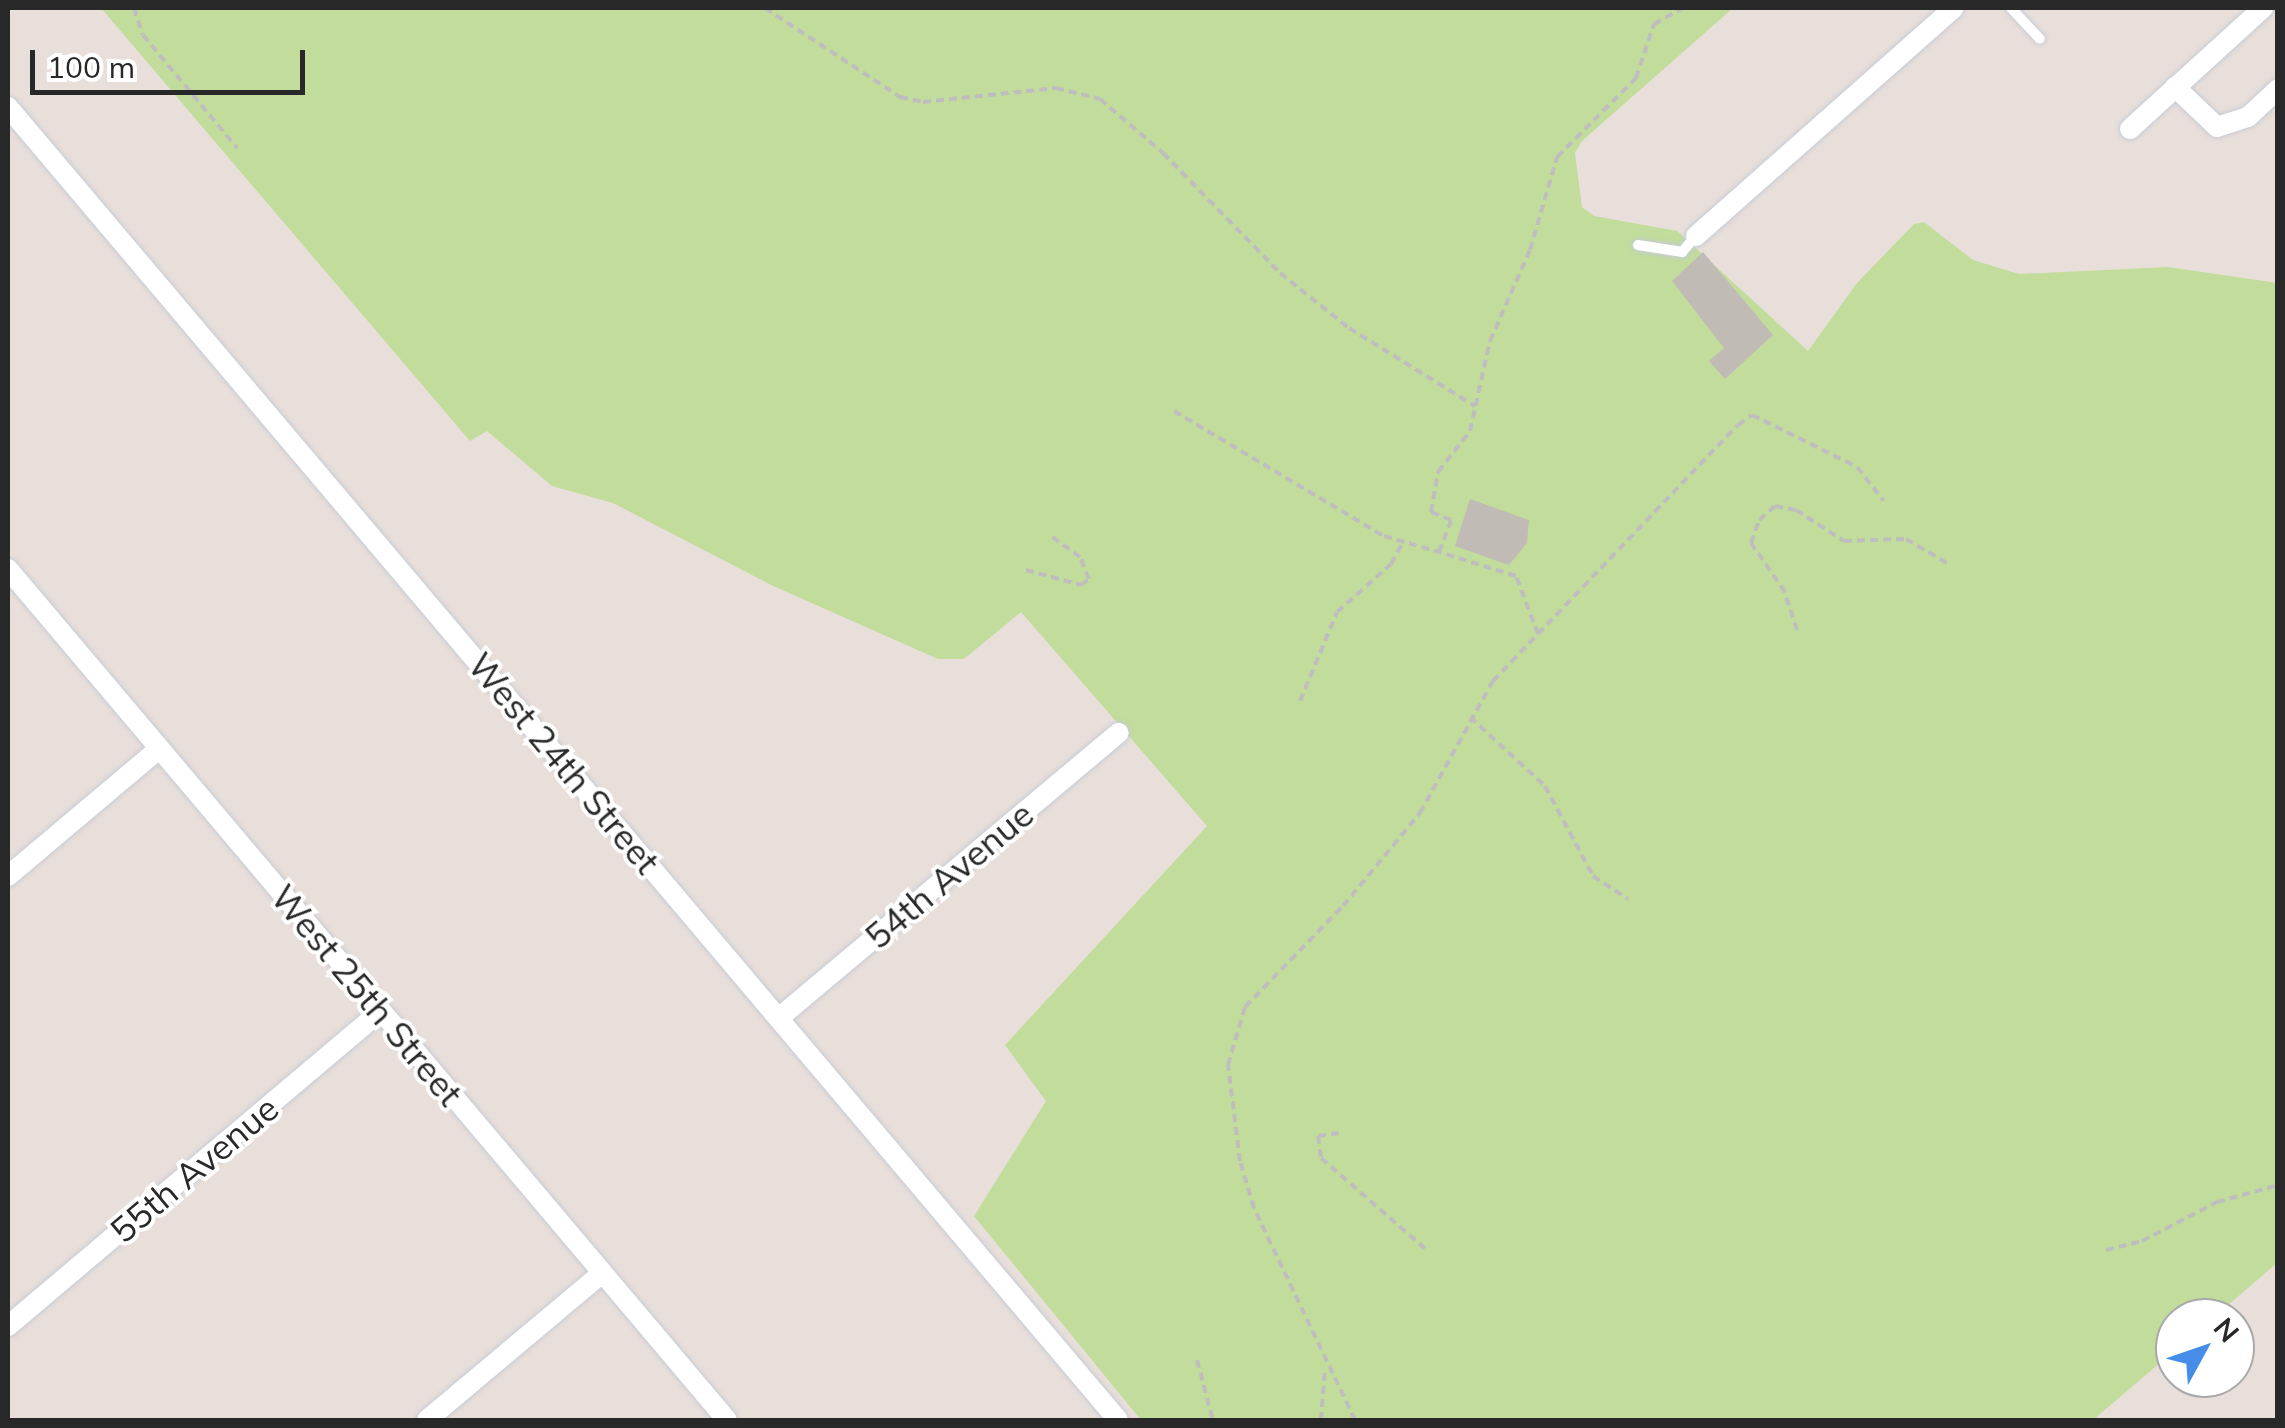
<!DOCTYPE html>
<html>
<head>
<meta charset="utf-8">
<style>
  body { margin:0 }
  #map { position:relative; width:2285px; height:1428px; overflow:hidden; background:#e9dfda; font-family:Mulish,sans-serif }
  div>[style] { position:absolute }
  .green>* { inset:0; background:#c1dc9b }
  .building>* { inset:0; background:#c1bbb6 }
  .path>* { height:4px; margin-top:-2px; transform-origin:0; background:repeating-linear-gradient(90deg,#bebebe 0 8px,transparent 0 13px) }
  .roads { filter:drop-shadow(0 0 2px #c6ccd5) drop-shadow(0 0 2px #c6ccd5) }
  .service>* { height:10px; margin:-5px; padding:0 5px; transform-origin:5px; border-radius:5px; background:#fff }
  .minor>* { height:20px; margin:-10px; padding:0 10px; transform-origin:10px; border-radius:10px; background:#fff }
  span { translate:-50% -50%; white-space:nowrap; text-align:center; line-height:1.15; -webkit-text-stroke:8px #fff; paint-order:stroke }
  .street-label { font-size:35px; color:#282828 }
  .frame { position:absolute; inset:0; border:10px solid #282828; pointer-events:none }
  .north { position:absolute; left:2155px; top:1298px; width:100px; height:100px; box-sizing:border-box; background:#fff; border:2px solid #a9a9a9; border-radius:50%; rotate:50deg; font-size:28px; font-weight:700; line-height:40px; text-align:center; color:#282828 }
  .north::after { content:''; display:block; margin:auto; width:35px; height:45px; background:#468dea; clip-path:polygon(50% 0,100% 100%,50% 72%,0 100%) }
  .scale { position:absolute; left:30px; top:50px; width:275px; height:45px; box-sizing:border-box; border:5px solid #282828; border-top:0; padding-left:12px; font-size:30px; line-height:35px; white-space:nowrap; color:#282828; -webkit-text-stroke:8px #fff; paint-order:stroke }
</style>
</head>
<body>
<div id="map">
  <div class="green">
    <i style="clip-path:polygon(101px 8px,1733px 8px,1582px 141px,1575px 153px,1582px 207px,1594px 216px,1677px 231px,1808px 351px,1857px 283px,1914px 224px,1924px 222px,1973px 260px,2019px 274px,2168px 267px,2277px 283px,2277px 1263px,2213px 1318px,2175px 1318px,2175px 1350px,2093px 1420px,1141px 1420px,974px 1216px,1046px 1101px,1005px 1045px,1207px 826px,1021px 612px,964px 659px,938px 659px,771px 585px,613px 503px,552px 486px,487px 431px,470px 441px)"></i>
  </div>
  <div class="building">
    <i style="clip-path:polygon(1703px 252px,1773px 335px,1725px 379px,1709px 361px,1724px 348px,1672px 281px)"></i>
    <i style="clip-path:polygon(1470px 499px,1529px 520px,1527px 543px,1509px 565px,1455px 546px)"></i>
  </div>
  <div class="path">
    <i style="left:134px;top:8px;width:28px;rotate:72deg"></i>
    <i style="left:143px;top:35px;width:147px;rotate:50.2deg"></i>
    <i style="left:765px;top:8px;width:162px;rotate:33.4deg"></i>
    <i style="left:900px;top:97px;width:24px;rotate:12deg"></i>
    <i style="left:923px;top:102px;width:134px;rotate:-6deg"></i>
    <i style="left:1056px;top:88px;width:45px;rotate:14deg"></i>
    <i style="left:1100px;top:99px;width:83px;rotate:40.6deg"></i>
    <i style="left:1163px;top:153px;width:168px;rotate:45.7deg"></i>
    <i style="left:1280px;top:273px;width:88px;rotate:38.6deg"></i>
    <i style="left:1349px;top:328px;width:148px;rotate:31.8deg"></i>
    <i style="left:1174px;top:411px;width:244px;rotate:30.8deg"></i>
    <i style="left:1384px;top:536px;width:57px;rotate:16.2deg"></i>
    <i style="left:1026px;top:570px;width:57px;rotate:15.3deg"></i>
    <i style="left:1081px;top:585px;width:10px;rotate:-37deg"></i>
    <i style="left:1089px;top:579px;width:24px;rotate:-112deg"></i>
    <i style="left:1080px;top:557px;width:36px;rotate:-144deg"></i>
    <i style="left:1797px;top:630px;width:40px;rotate:-108deg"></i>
    <i style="left:1785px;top:592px;width:60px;rotate:-124.8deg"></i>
    <i style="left:1751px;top:543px;width:24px;rotate:-71deg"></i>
    <i style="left:1759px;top:520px;width:21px;rotate:-41deg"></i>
    <i style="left:1775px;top:506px;width:21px;rotate:11deg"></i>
    <i style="left:1796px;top:510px;width:57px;rotate:32.9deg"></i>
    <i style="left:1844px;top:541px;width:62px;rotate:-1.8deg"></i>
    <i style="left:1906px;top:539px;width:50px;rotate:30.2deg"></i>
    <i style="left:1538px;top:634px;width:62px;rotate:-110.8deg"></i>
    <i style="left:1516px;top:576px;width:81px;rotate:-162.7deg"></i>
    <i style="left:1439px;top:552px;width:34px;rotate:-69deg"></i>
    <i style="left:1451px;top:520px;width:22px;rotate:-158deg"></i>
    <i style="left:1431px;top:512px;width:41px;rotate:-80.1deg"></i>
    <i style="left:1438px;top:472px;width:52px;rotate:-52deg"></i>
    <i style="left:1470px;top:431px;width:92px;rotate:-77.5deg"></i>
    <i style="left:1490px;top:341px;width:99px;rotate:-66.3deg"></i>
    <i style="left:1530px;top:250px;width:97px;rotate:-73.8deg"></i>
    <i style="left:1557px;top:157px;width:112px;rotate:-45deg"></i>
    <i style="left:1636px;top:78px;width:57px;rotate:-71.6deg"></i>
    <i style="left:1654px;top:24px;width:33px;rotate:-29deg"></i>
    <i style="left:1300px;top:701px;width:96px;rotate:-67.4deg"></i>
    <i style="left:1337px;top:612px;width:72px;rotate:-41.6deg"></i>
    <i style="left:1391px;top:564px;width:25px;rotate:-61deg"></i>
    <i style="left:1470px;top:717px;width:102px;rotate:42.6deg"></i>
    <i style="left:1545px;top:786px;width:102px;rotate:61.9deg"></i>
    <i style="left:1593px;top:876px;width:42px;rotate:33.3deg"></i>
    <i style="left:1339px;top:1133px;width:21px;rotate:172deg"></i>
    <i style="left:1318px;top:1136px;width:22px;rotate:82deg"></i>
    <i style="left:1321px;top:1158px;width:142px;rotate:41deg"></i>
    <i style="left:2277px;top:1138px;width:1px;rotate:45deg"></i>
    <i style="left:2106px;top:1250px;width:37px;rotate:-14deg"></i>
    <i style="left:2142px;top:1241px;width:85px;rotate:-27.5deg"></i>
    <i style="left:2217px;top:1202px;width:63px;rotate:-15.6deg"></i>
    <i style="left:1197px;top:1360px;width:62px;rotate:75.1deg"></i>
    <i style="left:1321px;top:1420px;width:52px;rotate:-85.6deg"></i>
    <i style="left:1355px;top:1420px;width:235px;rotate:-115.5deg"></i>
    <i style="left:1254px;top:1208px;width:49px;rotate:-106.6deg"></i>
    <i style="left:1240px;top:1161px;width:97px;rotate:-97.1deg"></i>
    <i style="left:1228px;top:1065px;width:60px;rotate:-73.7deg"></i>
    <i style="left:1245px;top:1007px;width:141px;rotate:-45.9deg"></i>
    <i style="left:1343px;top:906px;width:121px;rotate:-50.4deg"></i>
    <i style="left:1420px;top:813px;width:151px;rotate:-61.1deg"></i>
    <i style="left:1493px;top:681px;width:354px;rotate:-46.3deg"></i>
    <i style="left:1738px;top:425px;width:17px;rotate:-36deg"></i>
    <i style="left:1752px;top:415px;width:117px;rotate:26.3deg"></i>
    <i style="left:1857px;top:467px;width:43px;rotate:51.5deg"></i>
  </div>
  <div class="roads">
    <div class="service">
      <i style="left:2011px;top:8px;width:42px;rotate:46.9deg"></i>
      <i style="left:1638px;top:245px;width:45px;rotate:9deg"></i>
      <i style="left:1682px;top:252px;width:21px;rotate:-49deg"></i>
    </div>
    <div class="minor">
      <i style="left:2175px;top:87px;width:58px;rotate:43.6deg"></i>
      <i style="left:2217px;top:127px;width:33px;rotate:-18deg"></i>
      <i style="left:2248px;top:117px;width:41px;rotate:-43deg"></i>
      <i style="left:8px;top:107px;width:1719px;rotate:49.79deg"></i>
      <i style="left:2130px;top:129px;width:180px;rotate:-42.3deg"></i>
      <i style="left:1696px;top:236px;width:344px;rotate:-41.5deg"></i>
      <i style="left:8px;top:569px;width:1114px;rotate:49.81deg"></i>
      <i style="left:8px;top:876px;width:197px;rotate:-40.1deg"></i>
      <i style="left:780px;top:1017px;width:442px;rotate:-40deg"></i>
      <i style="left:8px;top:1326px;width:488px;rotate:-40.2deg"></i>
      <i style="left:427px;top:1420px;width:229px;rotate:-40deg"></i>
    </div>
  </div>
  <div class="street-label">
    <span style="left:564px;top:763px;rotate:50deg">West 24th Street</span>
    <span style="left:949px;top:875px;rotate:-40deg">54th Avenue</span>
    <span style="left:367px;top:995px;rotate:50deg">West 25th Street</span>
    <span style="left:194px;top:1169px;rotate:-40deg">55th Avenue</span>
  </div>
  <div class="frame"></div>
  <div class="north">N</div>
  <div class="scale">100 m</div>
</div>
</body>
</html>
